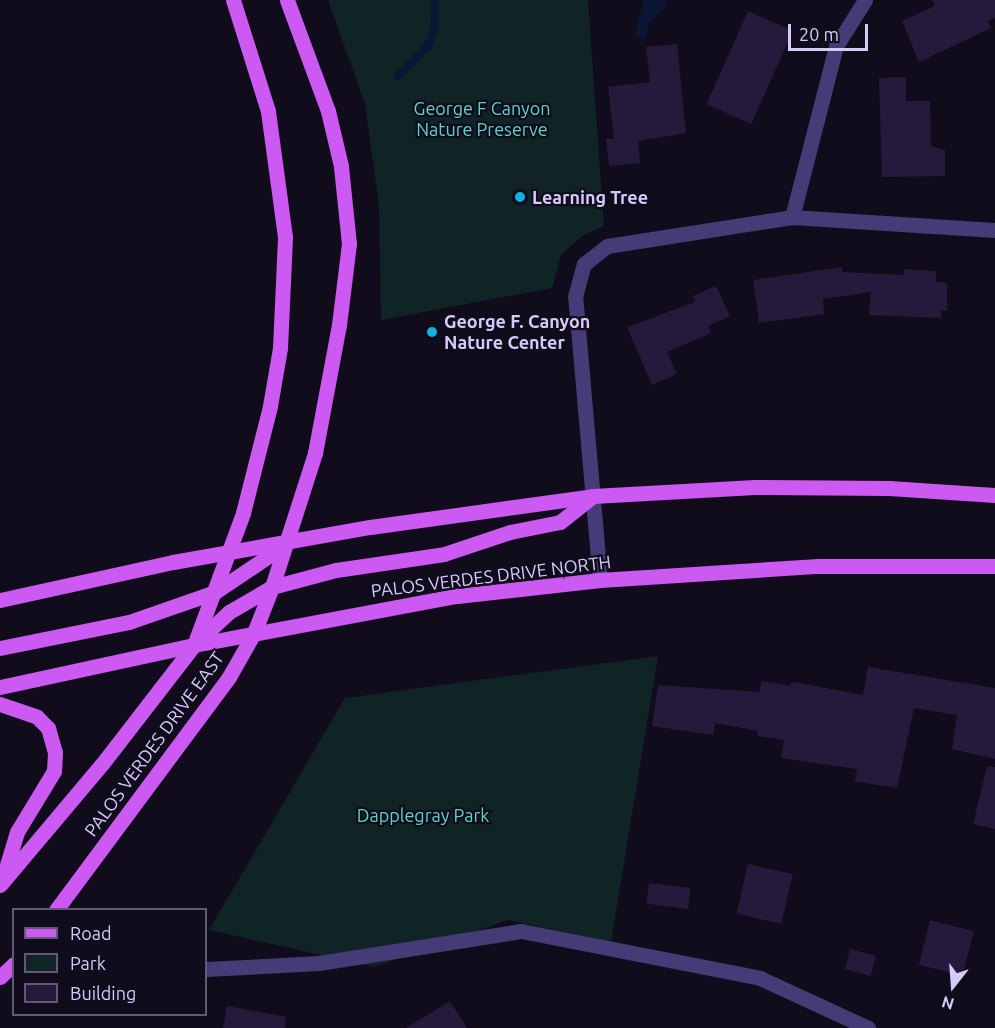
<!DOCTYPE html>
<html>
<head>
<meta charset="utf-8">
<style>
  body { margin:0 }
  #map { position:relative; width:995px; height:1028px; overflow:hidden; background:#110c1b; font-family:Ubuntu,sans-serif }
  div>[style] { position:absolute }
  .green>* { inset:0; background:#102325 }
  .water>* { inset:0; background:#0b1635 }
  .stream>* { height:8px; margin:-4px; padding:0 4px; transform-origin:4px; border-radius:4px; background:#0b1635 }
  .building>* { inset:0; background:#251a3b; transform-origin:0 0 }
  .minor>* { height:15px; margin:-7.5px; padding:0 7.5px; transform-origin:7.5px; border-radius:7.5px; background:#443b77 }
  .major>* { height:15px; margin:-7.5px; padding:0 7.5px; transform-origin:7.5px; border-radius:7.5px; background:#cd59f3 }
  .dots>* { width:16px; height:16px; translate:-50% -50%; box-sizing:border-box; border:3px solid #110c1b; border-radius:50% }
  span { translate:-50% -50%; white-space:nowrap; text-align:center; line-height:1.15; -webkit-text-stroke:4.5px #110c1b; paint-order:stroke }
  .park-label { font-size:18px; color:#5dd5c6 }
  .poi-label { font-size:18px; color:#d6cafb; font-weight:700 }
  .left { translate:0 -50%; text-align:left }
  .street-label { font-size:18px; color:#d6cafb }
  .legend { position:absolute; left:12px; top:908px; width:195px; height:108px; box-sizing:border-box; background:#110c1b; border:2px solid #605875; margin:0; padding:8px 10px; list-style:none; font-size:18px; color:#d6cafb }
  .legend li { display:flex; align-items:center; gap:12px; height:30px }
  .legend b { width:30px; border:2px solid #605875 }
  .north { position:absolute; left:923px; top:956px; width:60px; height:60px; -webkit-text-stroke:4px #110c1b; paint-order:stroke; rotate:197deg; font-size:16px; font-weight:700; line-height:24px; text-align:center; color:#d6cafb }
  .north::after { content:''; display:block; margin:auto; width:21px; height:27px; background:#d6cafb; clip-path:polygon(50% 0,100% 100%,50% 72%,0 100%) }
  .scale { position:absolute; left:788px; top:24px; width:80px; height:27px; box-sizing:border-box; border:3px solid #d6cafb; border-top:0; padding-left:8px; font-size:18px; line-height:21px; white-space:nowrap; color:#d6cafb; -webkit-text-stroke:4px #110c1b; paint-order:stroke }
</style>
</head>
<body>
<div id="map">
  <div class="green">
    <i style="clip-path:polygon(328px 0,588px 0,604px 226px,582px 236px,561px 255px,552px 288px,381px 320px,379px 206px,365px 104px)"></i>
    <i style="clip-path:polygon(658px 656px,611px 942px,508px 920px,374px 967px,209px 930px,345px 698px)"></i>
  </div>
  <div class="water">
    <i style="clip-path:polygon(644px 0,666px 0,665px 8px,649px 23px,646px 38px,634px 38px)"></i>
  </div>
  <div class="stream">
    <i style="left:398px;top:76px;width:42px;rotate:-45deg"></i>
    <i style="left:428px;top:46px;width:17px;rotate:-69deg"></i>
    <i style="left:434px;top:30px;width:30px;rotate:-88deg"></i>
  </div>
  <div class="building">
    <i style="clip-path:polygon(932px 0,995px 0,995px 18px,988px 21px,991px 28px,919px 62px,902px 21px,935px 6px)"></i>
    <i style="left:748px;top:11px;width:49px;height:102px;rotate:24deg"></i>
    <i style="clip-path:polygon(677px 44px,686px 133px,638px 141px,640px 163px,609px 166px,606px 139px,614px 139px,608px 87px,650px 82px,646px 47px)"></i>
    <i style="clip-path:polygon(906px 77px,906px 101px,930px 101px,931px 146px,945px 150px,945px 176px,882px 177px,879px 78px)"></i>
    <i style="clip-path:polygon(842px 267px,842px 272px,903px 275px,904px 269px,936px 271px,936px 282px,947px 283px,947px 311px,941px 310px,941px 318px,869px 315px,871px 292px,823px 299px,824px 314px,759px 323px,753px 280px)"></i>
    <i style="clip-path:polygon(716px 286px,730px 316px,708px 326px,711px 333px,667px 352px,677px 374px,652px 385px,627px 327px,695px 302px,693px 296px)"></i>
    <i style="clip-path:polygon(868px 667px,995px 688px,995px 759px,952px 749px,957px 715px,914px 708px,897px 788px,855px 781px,857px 769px,781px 758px,784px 740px,757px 736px,758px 731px,715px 723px,713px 735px,652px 726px,658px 685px,760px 692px,761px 681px,791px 686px,791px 682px,800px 683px,863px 695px)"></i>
    <i style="clip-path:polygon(987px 766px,995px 767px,995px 829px,973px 824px)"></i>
    <i style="left:748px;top:864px;width:46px;height:51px;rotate:13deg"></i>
    <i style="left:649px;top:883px;width:42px;height:21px;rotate:7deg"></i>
    <i style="left:930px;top:920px;width:45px;height:46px;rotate:14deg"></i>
    <i style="left:850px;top:949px;width:27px;height:21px;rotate:15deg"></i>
    <i style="clip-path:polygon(450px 1001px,467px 1028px,406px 1028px)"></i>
    <i style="clip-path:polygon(227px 1006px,286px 1017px,285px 1028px,223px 1028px)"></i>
  </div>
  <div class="minor">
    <i style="left:865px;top:0;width:54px;rotate:122.2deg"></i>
    <i style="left:836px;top:46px;width:177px;rotate:104.4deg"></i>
    <i style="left:792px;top:217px;width:203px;rotate:3.7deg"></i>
    <i style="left:600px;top:580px;width:284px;rotate:-95deg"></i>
    <i style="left:575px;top:297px;width:34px;rotate:-75deg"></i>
    <i style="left:584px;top:264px;width:29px;rotate:-38deg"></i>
    <i style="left:607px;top:246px;width:187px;rotate:-8.9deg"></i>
    <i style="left:206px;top:969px;width:113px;rotate:-3deg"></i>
    <i style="left:319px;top:963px;width:205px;rotate:-9deg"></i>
    <i style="left:521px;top:931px;width:244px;rotate:11.1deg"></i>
    <i style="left:760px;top:978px;width:119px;rotate:24.8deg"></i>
  </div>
  <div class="major">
    <i style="left:0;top:600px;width:177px;rotate:-12.4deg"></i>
    <i style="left:173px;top:562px;width:200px;rotate:-10.1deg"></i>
    <i style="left:370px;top:527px;width:225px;rotate:-7.9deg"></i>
    <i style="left:593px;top:496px;width:162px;rotate:-3.2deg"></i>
    <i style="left:755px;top:487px;width:134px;rotate:0.4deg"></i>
    <i style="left:889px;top:488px;width:106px;rotate:3.8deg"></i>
    <i style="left:199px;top:640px;width:41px;rotate:-43deg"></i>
    <i style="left:229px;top:612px;width:50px;rotate:-30.2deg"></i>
    <i style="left:272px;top:587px;width:66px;rotate:-14.9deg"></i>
    <i style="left:336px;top:570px;width:109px;rotate:-8.4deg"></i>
    <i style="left:444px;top:554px;width:70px;rotate:-18.4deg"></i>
    <i style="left:510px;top:532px;width:51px;rotate:-11.3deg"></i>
    <i style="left:560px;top:522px;width:42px;rotate:-38.2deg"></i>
    <i style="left:0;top:648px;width:132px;rotate:-11.4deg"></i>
    <i style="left:129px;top:622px;width:91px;rotate:-19.2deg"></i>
    <i style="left:215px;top:592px;width:84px;rotate:-33.9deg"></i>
    <i style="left:0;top:687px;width:198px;rotate:-12.2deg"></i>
    <i style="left:194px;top:645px;width:268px;rotate:-10.6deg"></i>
    <i style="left:457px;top:596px;width:144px;rotate:-6.4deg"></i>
    <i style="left:600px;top:580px;width:219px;rotate:-3.7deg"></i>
    <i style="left:819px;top:566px;width:176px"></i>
    <i style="left:0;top:704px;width:39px;rotate:19deg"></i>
    <i style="left:37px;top:717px;width:16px;rotate:45deg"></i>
    <i style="left:48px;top:728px;width:25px;rotate:74deg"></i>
    <i style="left:55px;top:752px;width:19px;rotate:93deg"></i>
    <i style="left:54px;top:771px;width:71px;rotate:121.2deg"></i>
    <i style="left:17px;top:832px;width:48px;rotate:106.9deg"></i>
    <i style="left:0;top:885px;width:158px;rotate:-49.9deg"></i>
    <i style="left:102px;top:764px;width:150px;rotate:-52.3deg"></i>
    <i style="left:194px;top:645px;width:141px;rotate:-69.6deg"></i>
    <i style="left:243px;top:513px;width:110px;rotate:-75.8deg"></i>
    <i style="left:270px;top:406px;width:59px;rotate:-80.2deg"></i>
    <i style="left:280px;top:348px;width:111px;rotate:-87.4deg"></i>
    <i style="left:285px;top:237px;width:127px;rotate:-97.7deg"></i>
    <i style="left:268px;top:111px;width:116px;rotate:-107.5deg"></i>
    <i style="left:56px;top:910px;width:290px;rotate:-53.4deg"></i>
    <i style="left:229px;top:677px;width:51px;rotate:-60.4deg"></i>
    <i style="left:254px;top:633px;width:49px;rotate:-68.6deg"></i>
    <i style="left:272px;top:587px;width:141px;rotate:-72.2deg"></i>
    <i style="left:315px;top:453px;width:130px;rotate:-79.4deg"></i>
    <i style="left:339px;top:325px;width:82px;rotate:-83deg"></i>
    <i style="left:349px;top:244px;width:78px;rotate:-95.9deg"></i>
    <i style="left:341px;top:166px;width:57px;rotate:-103.3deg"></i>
    <i style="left:328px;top:111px;width:118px;rotate:-110.3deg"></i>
    <i style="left:0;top:977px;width:19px;rotate:-43deg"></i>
  </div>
  <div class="dots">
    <i style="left:520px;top:197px;background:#10b3e2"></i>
    <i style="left:432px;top:332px;background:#10b3e2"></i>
  </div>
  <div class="park-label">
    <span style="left:482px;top:119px">George F Canyon<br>Nature Preserve</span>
    <span style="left:423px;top:815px">Dapplegray Park</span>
  </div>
  <div class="poi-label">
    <span class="left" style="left:532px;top:197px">Learning Tree</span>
    <span class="left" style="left:444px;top:332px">George F. Canyon<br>Nature Center</span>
  </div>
  <div class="street-label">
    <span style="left:491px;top:576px;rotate:-7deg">PALOS VERDES DRIVE NORTH</span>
    <span style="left:154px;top:744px;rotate:-54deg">PALOS VERDES DRIVE EAST</span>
  </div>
  <ul class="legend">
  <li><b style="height:8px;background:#cd59f3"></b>Road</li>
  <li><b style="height:16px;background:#102325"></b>Park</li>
  <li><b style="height:16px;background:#251a3b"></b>Building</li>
  </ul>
  <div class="north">N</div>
  <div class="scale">20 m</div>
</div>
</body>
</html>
